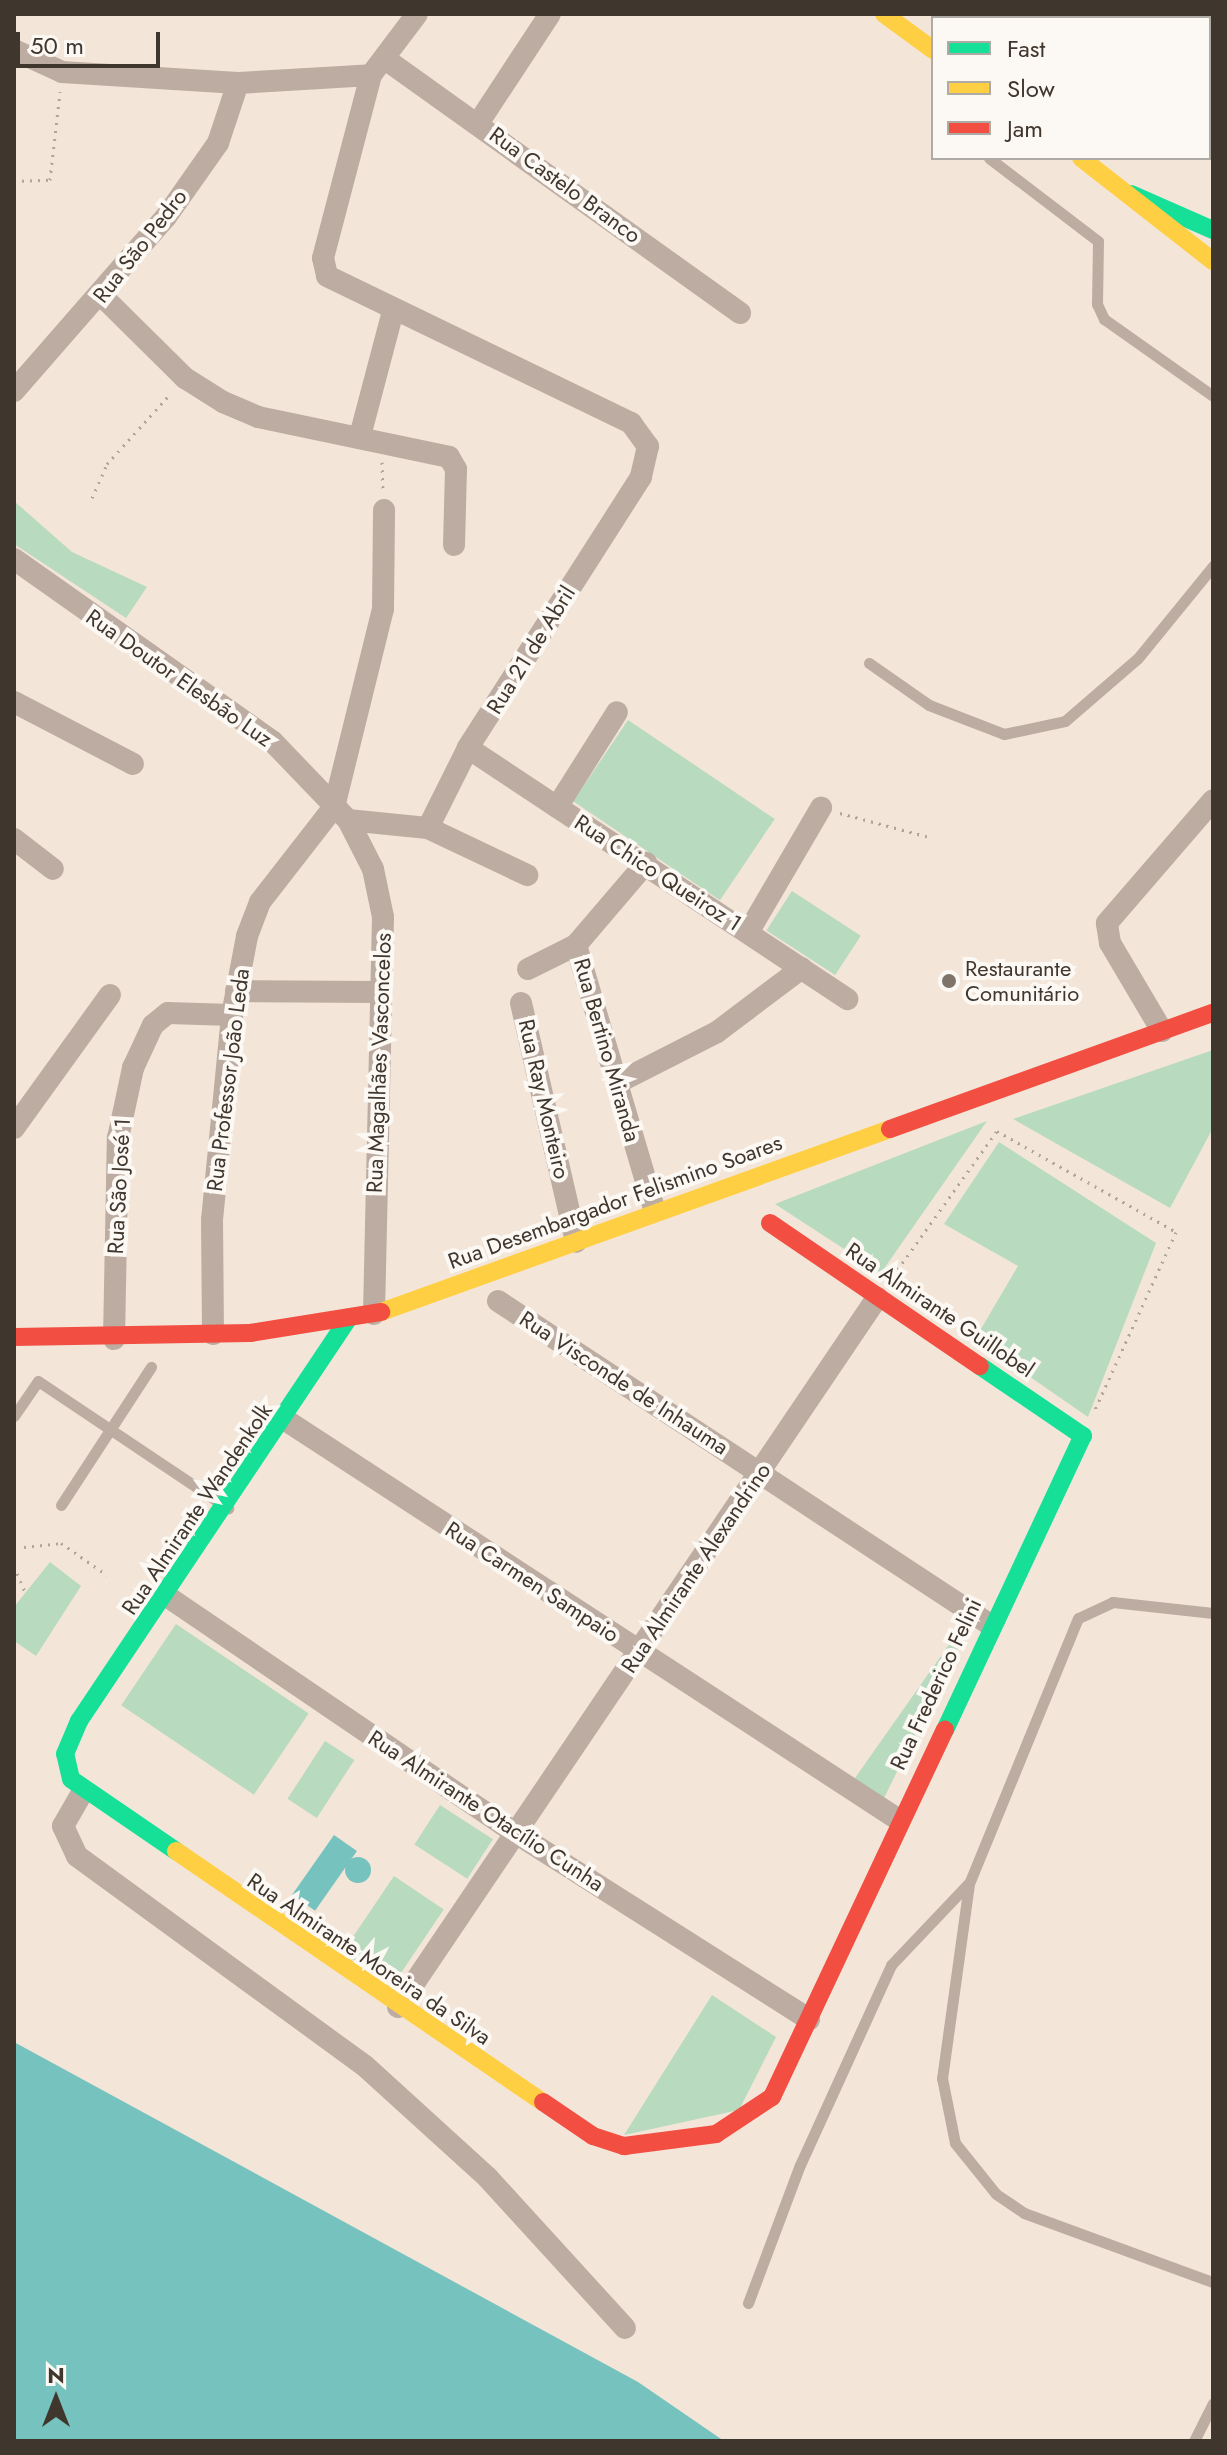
<!DOCTYPE html>
<html>
<head>
<meta charset="utf-8">
<style>
  body { margin:0 }
  #map { position:relative; width:1227px; height:2455px; overflow:hidden; background:#f3e6d9; font-family:Jost,sans-serif }
  div>[style] { position:absolute }
  .green>* { inset:0; background:#b8dabf; transform-origin:0 0 }
  .water>* { inset:0; background:#76c2be; transform-origin:0 0 }
  .round { border-radius:50% }
  .path>* { height:3px; margin-top:-1.5px; transform-origin:0; background:repeating-linear-gradient(90deg,#b0a49b 0 2px,transparent 0 8px) }
  .lane>* { height:11px; margin:-5.5px; padding:0 5.5px; transform-origin:5.5px; border-radius:5.5px; background:#bdaca2 }
  .street>* { height:22px; margin:-11px; padding:0 11px; transform-origin:11px; border-radius:11px; background:#bdaca2 }
  .fast>* { height:18px; margin:-9px; padding:0 9px; transform-origin:9px; border-radius:9px; background:#16e098 }
  .slow>* { height:18px; margin:-9px; padding:0 9px; transform-origin:9px; border-radius:9px; background:#ffcf43 }
  .jam>* { height:18px; margin:-9px; padding:0 9px; transform-origin:9px; border-radius:9px; background:#f24e42 }
  .dots>* { width:22px; height:22px; translate:-50% -50%; box-sizing:border-box; border:4px solid #fcf8f3; border-radius:50% }
  span { translate:-50% -50%; white-space:nowrap; text-align:center; line-height:1.15; -webkit-text-stroke:8px #fcf8f3; paint-order:stroke }
  .street-label { font-size:22px; color:#3f362d }
  .poi-label { font-size:22px; color:#3f362d }
  .left { translate:0 -50%; text-align:left }
  .frame { position:absolute; inset:0; border:16px solid #3f362d; pointer-events:none }
  .legend { position:absolute; left:931px; top:16px; width:280px; height:144px; box-sizing:border-box; background:#fcf8f3; border:2px solid #b0aaa4; margin:0; padding:10px 14px; list-style:none; font-size:24px; color:#3f362d }
  .legend li { display:flex; align-items:center; gap:16px; height:40px }
  .legend b { width:40px; border:2px solid #b0aaa4 }
  .north { position:absolute; left:16px; top:2359px; width:80px; height:80px; -webkit-text-stroke:6px #fcf8f3; paint-order:stroke; rotate:0deg; font-size:22px; font-weight:700; line-height:32px; text-align:center; color:#3f362d }
  .north::after { content:''; display:block; margin:auto; width:28px; height:36px; background:#3f362d; clip-path:polygon(50% 0,100% 100%,50% 72%,0 100%) }
  .scale { position:absolute; left:16px; top:32px; width:144px; height:36px; box-sizing:border-box; border:4px solid #3f362d; border-top:0; padding-left:10px; font-size:24px; line-height:28px; white-space:nowrap; color:#3f362d; -webkit-text-stroke:6px #fcf8f3; paint-order:stroke }
</style>
</head>
<body>
<div id="map">
  <div class="green">
    <i style="clip-path:polygon(14px 501px,72px 552px,147px 587px,126px 618px,14px 544px)"></i>
    <i style="left:628px;top:720px;width:177px;height:98px;rotate:34deg"></i>
    <i style="left:792px;top:891px;width:82px;height:47px;rotate:33deg"></i>
    <i style="clip-path:polygon(1213px 1050px,1213px 1128px,1170px 1208px,1013px 1119px)"></i>
    <i style="clip-path:polygon(987px 1121px,881px 1273px,775px 1204px)"></i>
    <i style="clip-path:polygon(999px 1142px,1156px 1243px,1088px 1417px,975px 1339px,1018px 1266px,944px 1224px)"></i>
    <i style="clip-path:polygon(50px 1562px,81px 1586px,36px 1656px,14px 1641px,14px 1607px)"></i>
    <i style="left:176px;top:1624px;width:160px;height:98px;rotate:34deg"></i>
    <i style="clip-path:polygon(955px 1636px,962px 1640px,883px 1800px,855px 1778px)"></i>
    <i style="left:325px;top:1741px;width:35px;height:69px;rotate:33deg"></i>
    <i style="left:440px;top:1805px;width:63px;height:47px;rotate:33deg"></i>
    <i style="left:394px;top:1876px;width:60px;height:92px;rotate:34deg"></i>
    <i style="clip-path:polygon(712px 1995px,776px 2037px,739px 2110px,624px 2135px)"></i>
  </div>
  <div class="water">
    <i style="left:334px;top:1835px;width:28px;height:73px;rotate:35deg"></i>
    <i class="round" style="left:345px;top:1857px;width:26px;height:26px"></i>
    <i style="clip-path:polygon(14px 2042px,638px 2382px,724px 2441px,14px 2441px)"></i>
  </div>
  <div class="path">
    <i style="left:14px;top:181px;width:36px;rotate:-2deg"></i>
    <i style="left:50px;top:180px;width:89px;rotate:-83.5deg"></i>
    <i style="left:382px;top:462px;width:28px;rotate:88deg"></i>
    <i style="left:92px;top:498px;width:37px;rotate:-66deg"></i>
    <i style="left:107px;top:464px;width:96px;rotate:-48deg"></i>
    <i style="left:840px;top:813px;width:92px;rotate:15.1deg"></i>
    <i style="left:893px;top:1276px;width:178px;rotate:-54.4deg"></i>
    <i style="left:997px;top:1131px;width:206px;rotate:29.4deg"></i>
    <i style="left:1176px;top:1232px;width:200px;rotate:114.5deg"></i>
    <i style="left:24px;top:1547px;width:37px;rotate:-6deg"></i>
    <i style="left:61px;top:1543px;width:56px;rotate:34.8deg"></i>
    <i style="left:14px;top:1566px;width:28px;rotate:67deg"></i>
  </div>
  <div class="lane">
    <i style="left:989px;top:158px;width:137px;rotate:37.3deg"></i>
    <i style="left:1098px;top:241px;width:63px;rotate:90.9deg"></i>
    <i style="left:1097px;top:304px;width:17px;rotate:65deg"></i>
    <i style="left:1104px;top:319px;width:133px;rotate:35.2deg"></i>
    <i style="left:869px;top:663px;width:73px;rotate:35deg"></i>
    <i style="left:929px;top:705px;width:80px;rotate:21.1deg"></i>
    <i style="left:1004px;top:734px;width:62px;rotate:-12deg"></i>
    <i style="left:1065px;top:721px;width:96px;rotate:-40.8deg"></i>
    <i style="left:1138px;top:658px;width:119px;rotate:-50.8deg"></i>
    <i style="left:14px;top:1416px;width:42px;rotate:-55.6deg"></i>
    <i style="left:38px;top:1381px;width:229px;rotate:33.8deg"></i>
    <i style="left:61px;top:1505px;width:165px;rotate:-56.9deg"></i>
    <i style="left:1213px;top:1613px;width:101px;rotate:-173.7deg"></i>
    <i style="left:1113px;top:1602px;width:38px;rotate:155deg"></i>
    <i style="left:1078px;top:1618px;width:287px;rotate:112.3deg"></i>
    <i style="left:969px;top:1884px;width:196px;rotate:97.9deg"></i>
    <i style="left:942px;top:2078px;width:66px;rotate:78.7deg"></i>
    <i style="left:955px;top:2143px;width:65px;rotate:51.2deg"></i>
    <i style="left:996px;top:2194px;width:34px;rotate:34deg"></i>
    <i style="left:1024px;top:2213px;width:201px;rotate:20.1deg"></i>
    <i style="left:748px;top:2303px;width:147px;rotate:-69.4deg"></i>
    <i style="left:800px;top:2165px;width:220px;rotate:-65.5deg"></i>
    <i style="left:891px;top:1965px;width:112px;rotate:-46.5deg"></i>
    <i style="left:1194px;top:2441px;width:42px;rotate:-63.4deg"></i>
  </div>
  <div class="street">
    <i style="left:14px;top:50px;width:53px;rotate:24.6deg"></i>
    <i style="left:62px;top:72px;width:176px;rotate:3.6deg"></i>
    <i style="left:238px;top:83px;width:133px;rotate:-3.4deg"></i>
    <i style="left:371px;top:75px;width:76px;rotate:-53deg"></i>
    <i style="left:388px;top:61px;width:433px;rotate:35.6deg"></i>
    <i style="left:371px;top:75px;width:189px;rotate:104.7deg"></i>
    <i style="left:323px;top:258px;width:18px;rotate:77deg"></i>
    <i style="left:327px;top:276px;width:338px;rotate:25.8deg"></i>
    <i style="left:631px;top:423px;width:29px;rotate:54deg"></i>
    <i style="left:648px;top:446px;width:32px;rotate:103deg"></i>
    <i style="left:641px;top:477px;width:322px;rotate:122.6deg"></i>
    <i style="left:468px;top:748px;width:89px;rotate:116.6deg"></i>
    <i style="left:479px;top:122px;width:129px;rotate:-56.7deg"></i>
    <i style="left:102px;top:296px;width:117px;rotate:44.7deg"></i>
    <i style="left:185px;top:378px;width:45px;rotate:32.3deg"></i>
    <i style="left:223px;top:402px;width:38px;rotate:23deg"></i>
    <i style="left:258px;top:417px;width:195px;rotate:11.8deg"></i>
    <i style="left:449px;top:457px;width:14px;rotate:60deg"></i>
    <i style="left:456px;top:469px;width:76px;rotate:91.5deg"></i>
    <i style="left:14px;top:391px;width:231px;rotate:-48.9deg"></i>
    <i style="left:166px;top:217px;width:90px;rotate:-54.9deg"></i>
    <i style="left:218px;top:143px;width:63px;rotate:-71.6deg"></i>
    <i style="left:360px;top:436px;width:129px;rotate:-75.2deg"></i>
    <i style="left:14px;top:559px;width:316px;rotate:35.2deg"></i>
    <i style="left:272px;top:741px;width:110px;rotate:46.1deg"></i>
    <i style="left:348px;top:820px;width:80px;rotate:5.7deg"></i>
    <i style="left:428px;top:828px;width:110px;rotate:25.4deg"></i>
    <i style="left:14px;top:702px;width:134px;rotate:27.5deg"></i>
    <i style="left:468px;top:748px;width:455px;rotate:33.5deg"></i>
    <i style="left:557px;top:807px;width:112px;rotate:-57.7deg"></i>
    <i style="left:348px;top:820px;width:55px;rotate:63deg"></i>
    <i style="left:373px;top:869px;width:49px;rotate:78.2deg"></i>
    <i style="left:383px;top:917px;width:397px;rotate:91.3deg"></i>
    <i style="left:14px;top:839px;width:49px;rotate:37.6deg"></i>
    <i style="left:749px;top:931px;width:143px;rotate:-59.7deg"></i>
    <i style="left:576px;top:945px;width:277px;rotate:73.5deg"></i>
    <i style="left:528px;top:969px;width:54px;rotate:-26.6deg"></i>
    <i style="left:576px;top:945px;width:108px;rotate:-49.5deg"></i>
    <i style="left:236px;top:991px;width:142px;rotate:0.4deg"></i>
    <i style="left:521px;top:1003px;width:245px;rotate:77deg"></i>
    <i style="left:1162px;top:1031px;width:102px;rotate:-120.6deg"></i>
    <i style="left:1110px;top:943px;width:20px;rotate:-99deg"></i>
    <i style="left:1107px;top:923px;width:162px;rotate:-49.2deg"></i>
    <i style="left:617px;top:1083px;width:112px;rotate:-27deg"></i>
    <i style="left:717px;top:1032px;width:106px;rotate:-37deg"></i>
    <i style="left:14px;top:1128px;width:164px;rotate:-54.2deg"></i>
    <i style="left:498px;top:1301px;width:588px;rotate:33.34deg"></i>
    <i style="left:213px;top:1334px;width:114px;rotate:-90.5deg"></i>
    <i style="left:212px;top:1220px;width:206px;rotate:-84.4deg"></i>
    <i style="left:232px;top:1015px;width:80px;rotate:-79.2deg"></i>
    <i style="left:247px;top:936px;width:36px;rotate:-69deg"></i>
    <i style="left:260px;top:902px;width:120px;rotate:-52.1deg"></i>
    <i style="left:334px;top:807px;width:204px;rotate:-76.1deg"></i>
    <i style="left:383px;top:609px;width:99px;rotate:-89.4deg"></i>
    <i style="left:114px;top:1339px;width:201px;rotate:-88.9deg"></i>
    <i style="left:118px;top:1138px;width:72px;rotate:-77.9deg"></i>
    <i style="left:133px;top:1068px;width:47px;rotate:-65.1deg"></i>
    <i style="left:153px;top:1025px;width:19px;rotate:-39deg"></i>
    <i style="left:168px;top:1013px;width:64px;rotate:1.8deg"></i>
    <i style="left:287px;top:1421px;width:731px;rotate:33.1deg"></i>
    <i style="left:168px;top:1597px;width:422px;rotate:34.2deg"></i>
    <i style="left:517px;top:1834px;width:346px;rotate:32.4deg"></i>
    <i style="left:82px;top:1793px;width:38px;rotate:120deg"></i>
    <i style="left:63px;top:1826px;width:33px;rotate:65deg"></i>
    <i style="left:77px;top:1856px;width:356px;rotate:36.1deg"></i>
    <i style="left:365px;top:2066px;width:166px;rotate:42.3deg"></i>
    <i style="left:488px;top:2178px;width:203px;rotate:47.6deg"></i>
    <i style="left:398px;top:2007px;width:856px;rotate:-55.96deg"></i>
  </div>
  <div class="fast">
    <i style="left:1131px;top:194px;width:90px;rotate:23.7deg"></i>
    <i style="left:945px;top:1730px;width:325px;rotate:-64.9deg"></i>
    <i style="left:1083px;top:1436px;width:125px;rotate:-145.8deg"></i>
    <i style="left:176px;top:1851px;width:127px;rotate:-145.6deg"></i>
    <i style="left:71px;top:1779px;width:26px;rotate:-103deg"></i>
    <i style="left:65px;top:1754px;width:36px;rotate:-67deg"></i>
    <i style="left:79px;top:1721px;width:484px;rotate:-56.2deg"></i>
  </div>
  <div class="slow">
    <i style="left:884px;top:14px;width:61px;rotate:36.3deg"></i>
    <i style="left:1081px;top:158px;width:167px;rotate:38deg"></i>
    <i style="left:381px;top:1312px;width:541px;rotate:-19.77deg"></i>
    <i style="left:176px;top:1851px;width:445px;rotate:34.4deg"></i>
  </div>
  <div class="jam">
    <i style="left:890px;top:1129px;width:343px;rotate:-19.8deg"></i>
    <i style="left:770px;top:1223px;width:254px;rotate:34.3deg"></i>
    <i style="left:14px;top:1337px;width:236px;rotate:-1deg"></i>
    <i style="left:250px;top:1333px;width:133px;rotate:-9.1deg"></i>
    <i style="left:543px;top:2102px;width:60px;rotate:34.2deg"></i>
    <i style="left:593px;top:2136px;width:33px;rotate:18deg"></i>
    <i style="left:624px;top:2146px;width:93px;rotate:-7.4deg"></i>
    <i style="left:716px;top:2134px;width:67px;rotate:-33.5deg"></i>
    <i style="left:772px;top:2097px;width:406px;rotate:-64.8deg"></i>
  </div>
  <div class="dots">
    <i style="left:949px;top:981px;background:#7e7469"></i>
  </div>
  <div class="street-label">
    <span style="left:565px;top:185px;rotate:36deg">Rua Castelo Branco</span>
    <span style="left:140px;top:246px;rotate:-52deg">Rua São Pedro</span>
    <span style="left:531px;top:650px;rotate:-58deg">Rua 21 de Abril</span>
    <span style="left:179px;top:678px;rotate:35deg">Rua Doutor Elesbão Luz</span>
    <span style="left:658px;top:873px;rotate:33deg">Rua Chico Queiroz 1</span>
    <span style="left:607px;top:1050px;rotate:74deg">Rua Bertino Miranda</span>
    <span style="left:379px;top:1063px;rotate:-88deg">Rua Magalhães Vasconcelos</span>
    <span style="left:228px;top:1080px;rotate:-83deg">Rua Professor João Leda</span>
    <span style="left:544px;top:1099px;rotate:77deg">Rua Ray Monteiro</span>
    <span style="left:119px;top:1186px;rotate:-87deg">Rua São José 1</span>
    <span style="left:615px;top:1202px;rotate:-20deg">Rua Desembargador Felismino Soares</span>
    <span style="left:940px;top:1310px;rotate:34deg">Rua Almirante Guillobel</span>
    <span style="left:624px;top:1383px;rotate:33deg">Rua Visconde de Inhauma</span>
    <span style="left:197px;top:1509px;rotate:-56deg">Rua Almirante Wandenkolk</span>
    <span style="left:696px;top:1568px;rotate:-56deg">Rua Almirante Alexandrino</span>
    <span style="left:532px;top:1582px;rotate:33deg">Rua Carmen Sampaio</span>
    <span style="left:936px;top:1684px;rotate:-65deg">Rua Frederico Felini</span>
    <span style="left:486px;top:1811px;rotate:33deg">Rua Almirante Otacílio Cunha</span>
    <span style="left:369px;top:1959px;rotate:34deg">Rua Almirante Moreira da Silva</span>
  </div>
  <div class="poi-label">
    <span class="left" style="left:965px;top:981px">Restaurante<br>Comunitário</span>
  </div>
  <div class="frame"></div>
  <ul class="legend">
  <li><b style="height:10px;background:#16e098"></b>Fast</li>
  <li><b style="height:10px;background:#ffcf43"></b>Slow</li>
  <li><b style="height:10px;background:#f24e42"></b>Jam</li>
  </ul>
  <div class="north">N</div>
  <div class="scale">50 m</div>
</div>
</body>
</html>
